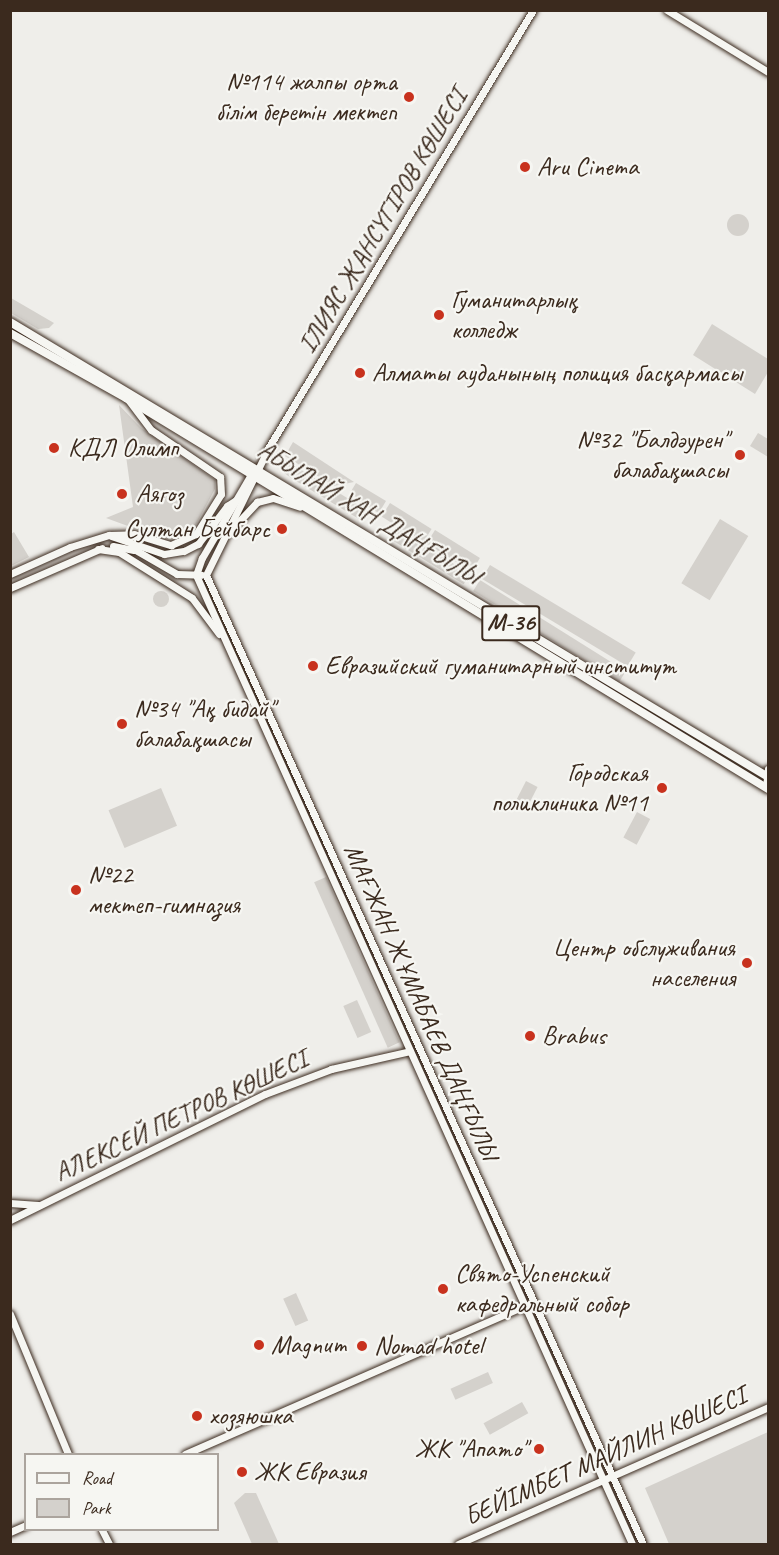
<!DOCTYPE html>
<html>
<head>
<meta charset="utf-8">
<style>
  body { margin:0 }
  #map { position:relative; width:779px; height:1555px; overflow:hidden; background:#efeeea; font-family:Caveat,sans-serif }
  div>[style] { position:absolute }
  .green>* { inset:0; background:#d4d1cc; transform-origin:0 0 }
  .round { border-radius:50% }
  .roads { filter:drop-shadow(0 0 2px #3b2a1e) drop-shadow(0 0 2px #3b2a1e) }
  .secondary>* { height:7px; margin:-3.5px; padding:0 3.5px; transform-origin:3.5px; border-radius:3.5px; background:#f6f6f2 }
  .primary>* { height:8px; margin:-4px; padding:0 4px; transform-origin:4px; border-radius:4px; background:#f6f6f2 }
  .dots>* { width:16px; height:16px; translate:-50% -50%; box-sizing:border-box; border:3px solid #f6f6f2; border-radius:50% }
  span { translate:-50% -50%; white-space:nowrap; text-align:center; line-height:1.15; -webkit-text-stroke:4.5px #f6f6f2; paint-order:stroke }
  .shield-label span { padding:2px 4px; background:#f6f6f2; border:2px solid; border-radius:4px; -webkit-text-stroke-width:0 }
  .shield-label { font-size:24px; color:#3b2a1e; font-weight:700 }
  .poi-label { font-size:26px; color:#3b2a1e }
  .right { translate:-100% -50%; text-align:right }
  .left { translate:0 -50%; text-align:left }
  .street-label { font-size:26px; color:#3b2a1e }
  .frame { position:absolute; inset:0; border:12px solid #3b2a1e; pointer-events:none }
  .legend { position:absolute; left:24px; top:1453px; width:195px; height:78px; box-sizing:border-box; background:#f6f6f2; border:2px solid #aba49d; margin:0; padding:8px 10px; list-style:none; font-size:18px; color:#3b2a1e }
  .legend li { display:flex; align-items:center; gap:12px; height:30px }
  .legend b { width:30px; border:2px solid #aba49d }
</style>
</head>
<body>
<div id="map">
  <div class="green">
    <i class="round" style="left:727px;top:214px;width:22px;height:22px"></i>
    <i style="clip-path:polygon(11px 298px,54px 323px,49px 328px,38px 329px,11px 313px)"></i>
    <i style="clip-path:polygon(712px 324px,768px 359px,768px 372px,755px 394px,693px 355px)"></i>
    <i style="clip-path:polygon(119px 405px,141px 428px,215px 480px,215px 489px,192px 532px,166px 540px,106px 518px,133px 507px)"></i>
    <i style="clip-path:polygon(758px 433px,768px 439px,768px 457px,750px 446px)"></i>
    <i style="clip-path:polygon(293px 442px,354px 482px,334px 486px,285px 456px)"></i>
    <i style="clip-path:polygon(282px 458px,370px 512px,369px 514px,359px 519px,291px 478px,283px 472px)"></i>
    <i style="left:356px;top:483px;width:35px;height:14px;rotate:31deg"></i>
    <i style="left:390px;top:503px;width:49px;height:16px;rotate:32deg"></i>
    <i style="left:720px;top:519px;width:33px;height:75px;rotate:31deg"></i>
    <i style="clip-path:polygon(395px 526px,423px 545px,416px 555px,392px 540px)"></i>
    <i style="left:435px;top:530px;width:53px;height:16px;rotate:32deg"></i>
    <i style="clip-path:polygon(14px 532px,29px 557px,11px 566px,11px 534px)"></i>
    <i style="left:425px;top:546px;width:53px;height:12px;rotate:32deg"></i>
    <i style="left:490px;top:565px;width:170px;height:16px;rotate:31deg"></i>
    <i style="left:480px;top:580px;width:172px;height:13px;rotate:32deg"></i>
    <i class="round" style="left:153px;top:591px;width:16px;height:16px"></i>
    <i style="left:526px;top:781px;width:13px;height:26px;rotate:27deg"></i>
    <i style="left:161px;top:788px;width:41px;height:57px;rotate:67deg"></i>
    <i style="left:637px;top:812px;width:15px;height:29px;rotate:28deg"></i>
    <i style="left:326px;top:877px;width:181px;height:13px;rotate:66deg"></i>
    <i style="left:357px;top:1000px;width:35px;height:15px;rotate:66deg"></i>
    <i style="left:296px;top:1293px;width:30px;height:14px;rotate:66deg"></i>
    <i style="left:488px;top:1372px;width:12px;height:41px;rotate:66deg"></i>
    <i style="left:522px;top:1402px;width:13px;height:44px;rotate:61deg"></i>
    <i style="clip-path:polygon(768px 1432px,768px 1544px,669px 1544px,645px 1488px)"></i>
    <i style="clip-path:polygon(245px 1493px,256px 1493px,279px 1544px,252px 1544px,234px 1503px)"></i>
  </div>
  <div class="roads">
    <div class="secondary">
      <i style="left:667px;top:10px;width:119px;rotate:31.5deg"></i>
      <i style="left:267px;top:451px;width:138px;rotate:116.2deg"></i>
      <i style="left:206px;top:575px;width:1063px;rotate:65.73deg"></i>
      <i style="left:264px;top:455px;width:520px;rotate:-58.85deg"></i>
      <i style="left:230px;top:531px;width:40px;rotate:-47deg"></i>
      <i style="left:257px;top:502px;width:16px;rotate:-14deg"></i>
      <i style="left:273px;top:498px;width:28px;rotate:18deg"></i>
      <i style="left:111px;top:536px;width:56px;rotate:18.8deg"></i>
      <i style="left:164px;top:554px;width:20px;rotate:-9deg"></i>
      <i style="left:184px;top:551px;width:16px;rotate:-27deg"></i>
      <i style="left:198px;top:544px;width:48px;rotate:-52.7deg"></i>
      <i style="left:227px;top:506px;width:11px;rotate:-34deg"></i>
      <i style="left:113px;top:546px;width:21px;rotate:11deg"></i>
      <i style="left:132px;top:548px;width:52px;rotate:30deg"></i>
      <i style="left:177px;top:574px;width:24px;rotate:2deg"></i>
      <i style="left:98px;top:549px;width:21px;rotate:8deg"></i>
      <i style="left:119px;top:552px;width:86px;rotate:32.2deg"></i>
      <i style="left:192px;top:598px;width:45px;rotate:53.1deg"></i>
      <i style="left:10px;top:574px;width:66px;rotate:-24.2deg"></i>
      <i style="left:70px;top:547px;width:41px;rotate:-17.1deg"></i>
      <i style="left:109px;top:535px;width:25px;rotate:-2deg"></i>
      <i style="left:134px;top:534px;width:39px;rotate:17deg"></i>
      <i style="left:171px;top:545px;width:27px;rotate:-24deg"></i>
      <i style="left:196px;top:534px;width:47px;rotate:-58deg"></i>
      <i style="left:221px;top:494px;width:17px;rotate:-93deg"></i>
      <i style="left:220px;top:477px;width:83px;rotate:-145.7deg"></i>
      <i style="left:151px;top:430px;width:38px;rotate:-127deg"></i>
      <i style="left:196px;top:575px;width:1063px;rotate:65.77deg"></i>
      <i style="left:196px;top:575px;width:18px;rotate:-71deg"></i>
      <i style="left:202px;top:558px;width:101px;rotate:-59.6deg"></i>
      <i style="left:10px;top:588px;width:100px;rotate:-23.5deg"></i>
      <i style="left:766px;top:787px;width:18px;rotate:-84deg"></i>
      <i style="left:10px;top:1203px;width:28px;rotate:4deg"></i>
      <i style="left:10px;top:1220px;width:284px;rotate:-26.3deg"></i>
      <i style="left:265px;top:1094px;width:71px;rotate:-20.7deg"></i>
      <i style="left:331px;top:1069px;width:81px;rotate:-12.8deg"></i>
      <i style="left:10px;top:1314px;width:152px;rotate:67.5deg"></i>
      <i style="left:185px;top:1454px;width:372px;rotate:-23.6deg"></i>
      <i style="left:102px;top:1530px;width:16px;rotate:63deg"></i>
      <i style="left:10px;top:1532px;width:17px;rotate:-24deg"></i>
      <i style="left:458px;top:1544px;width:339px;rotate:-23.8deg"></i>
    </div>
    <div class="primary">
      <i style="left:10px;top:322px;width:884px;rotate:30.97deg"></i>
      <i style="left:10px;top:333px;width:133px;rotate:29.3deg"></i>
      <i style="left:126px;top:398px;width:752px;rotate:31.34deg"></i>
    </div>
  </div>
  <div class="dots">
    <i style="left:409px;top:97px;background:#c8321e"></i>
    <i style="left:525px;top:167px;background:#c8321e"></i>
    <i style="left:439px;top:315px;background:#c8321e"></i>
    <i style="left:360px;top:373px;background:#c8321e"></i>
    <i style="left:54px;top:448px;background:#c8321e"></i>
    <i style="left:740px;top:455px;background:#c8321e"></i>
    <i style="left:122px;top:494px;background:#c8321e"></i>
    <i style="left:282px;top:529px;background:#c8321e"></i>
    <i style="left:313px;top:666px;background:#c8321e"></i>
    <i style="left:122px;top:724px;background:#c8321e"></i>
    <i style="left:662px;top:788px;background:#c8321e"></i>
    <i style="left:76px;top:890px;background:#c8321e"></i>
    <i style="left:747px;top:963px;background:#c8321e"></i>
    <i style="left:530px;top:1036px;background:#c8321e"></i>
    <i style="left:443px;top:1289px;background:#c8321e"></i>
    <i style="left:259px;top:1345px;background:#c8321e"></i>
    <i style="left:362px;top:1346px;background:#c8321e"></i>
    <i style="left:197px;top:1416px;background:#c8321e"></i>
    <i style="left:539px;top:1449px;background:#c8321e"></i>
    <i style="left:242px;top:1472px;background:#c8321e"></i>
  </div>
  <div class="shield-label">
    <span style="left:511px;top:623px">M-36</span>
  </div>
  <div class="poi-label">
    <span class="right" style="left:397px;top:97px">№114 жалпы орта<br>білім беретін мектеп</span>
    <span class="left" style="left:537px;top:167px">Aru Cinema</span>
    <span class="left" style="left:451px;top:315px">Гуманитарлық<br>колледж</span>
    <span class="left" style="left:372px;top:373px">Алматы ауданының полиция басқармасы</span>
    <span class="right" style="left:728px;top:455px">№32 "Балдәурен"<br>балабақшасы</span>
    <span class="left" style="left:68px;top:448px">КДЛ Олимп</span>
    <span class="left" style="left:136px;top:494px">Аягоз</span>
    <span class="right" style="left:270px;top:529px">Султан Бейбарс</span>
    <span class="left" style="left:325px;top:666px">Евразийский гуманитарный институт</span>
    <span class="left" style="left:134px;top:724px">№34 "Ақ бидай"<br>балабақшасы</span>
    <span class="right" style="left:648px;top:788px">Городская<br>поликлиника №11</span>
    <span class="left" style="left:88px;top:890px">№22<br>мектеп-гимназия</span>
    <span class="right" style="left:735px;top:963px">Центр обслуживания<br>населения</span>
    <span class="left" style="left:542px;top:1036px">Brabus</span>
    <span class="left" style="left:455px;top:1289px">Свято-Успенский<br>кафедральный собор</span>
    <span class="left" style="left:271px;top:1345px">Magnum</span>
    <span class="left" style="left:374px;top:1346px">Nomad hotel</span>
    <span class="left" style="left:209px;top:1416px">хозяюшка</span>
    <span class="right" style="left:527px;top:1449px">ЖК "Апато"</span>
    <span class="left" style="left:254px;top:1472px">ЖК Евразия</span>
  </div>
  <div class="street-label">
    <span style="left:383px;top:221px;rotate:-59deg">ІЛИЯС ЖАНСҮГІРОВ КӨШЕСІ</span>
    <span style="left:369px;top:513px;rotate:31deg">АБЫЛАЙ ХАН ДАҢҒЫЛЫ</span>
    <span style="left:421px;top:1002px;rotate:66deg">МАҒЖАН ЖҰМАБАЕВ ДАҢҒЫЛЫ</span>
    <span style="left:181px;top:1116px;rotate:-25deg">АЛЕКСЕЙ ПЕТРОВ КӨШЕСІ</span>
    <span style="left:605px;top:1456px;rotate:-24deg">БЕЙІМБЕТ МАЙЛИН КӨШЕСІ</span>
  </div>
  <div class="frame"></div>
  <ul class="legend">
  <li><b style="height:8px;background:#f6f6f2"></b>Road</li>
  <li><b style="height:16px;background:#d4d1cc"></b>Park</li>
  </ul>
</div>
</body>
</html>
